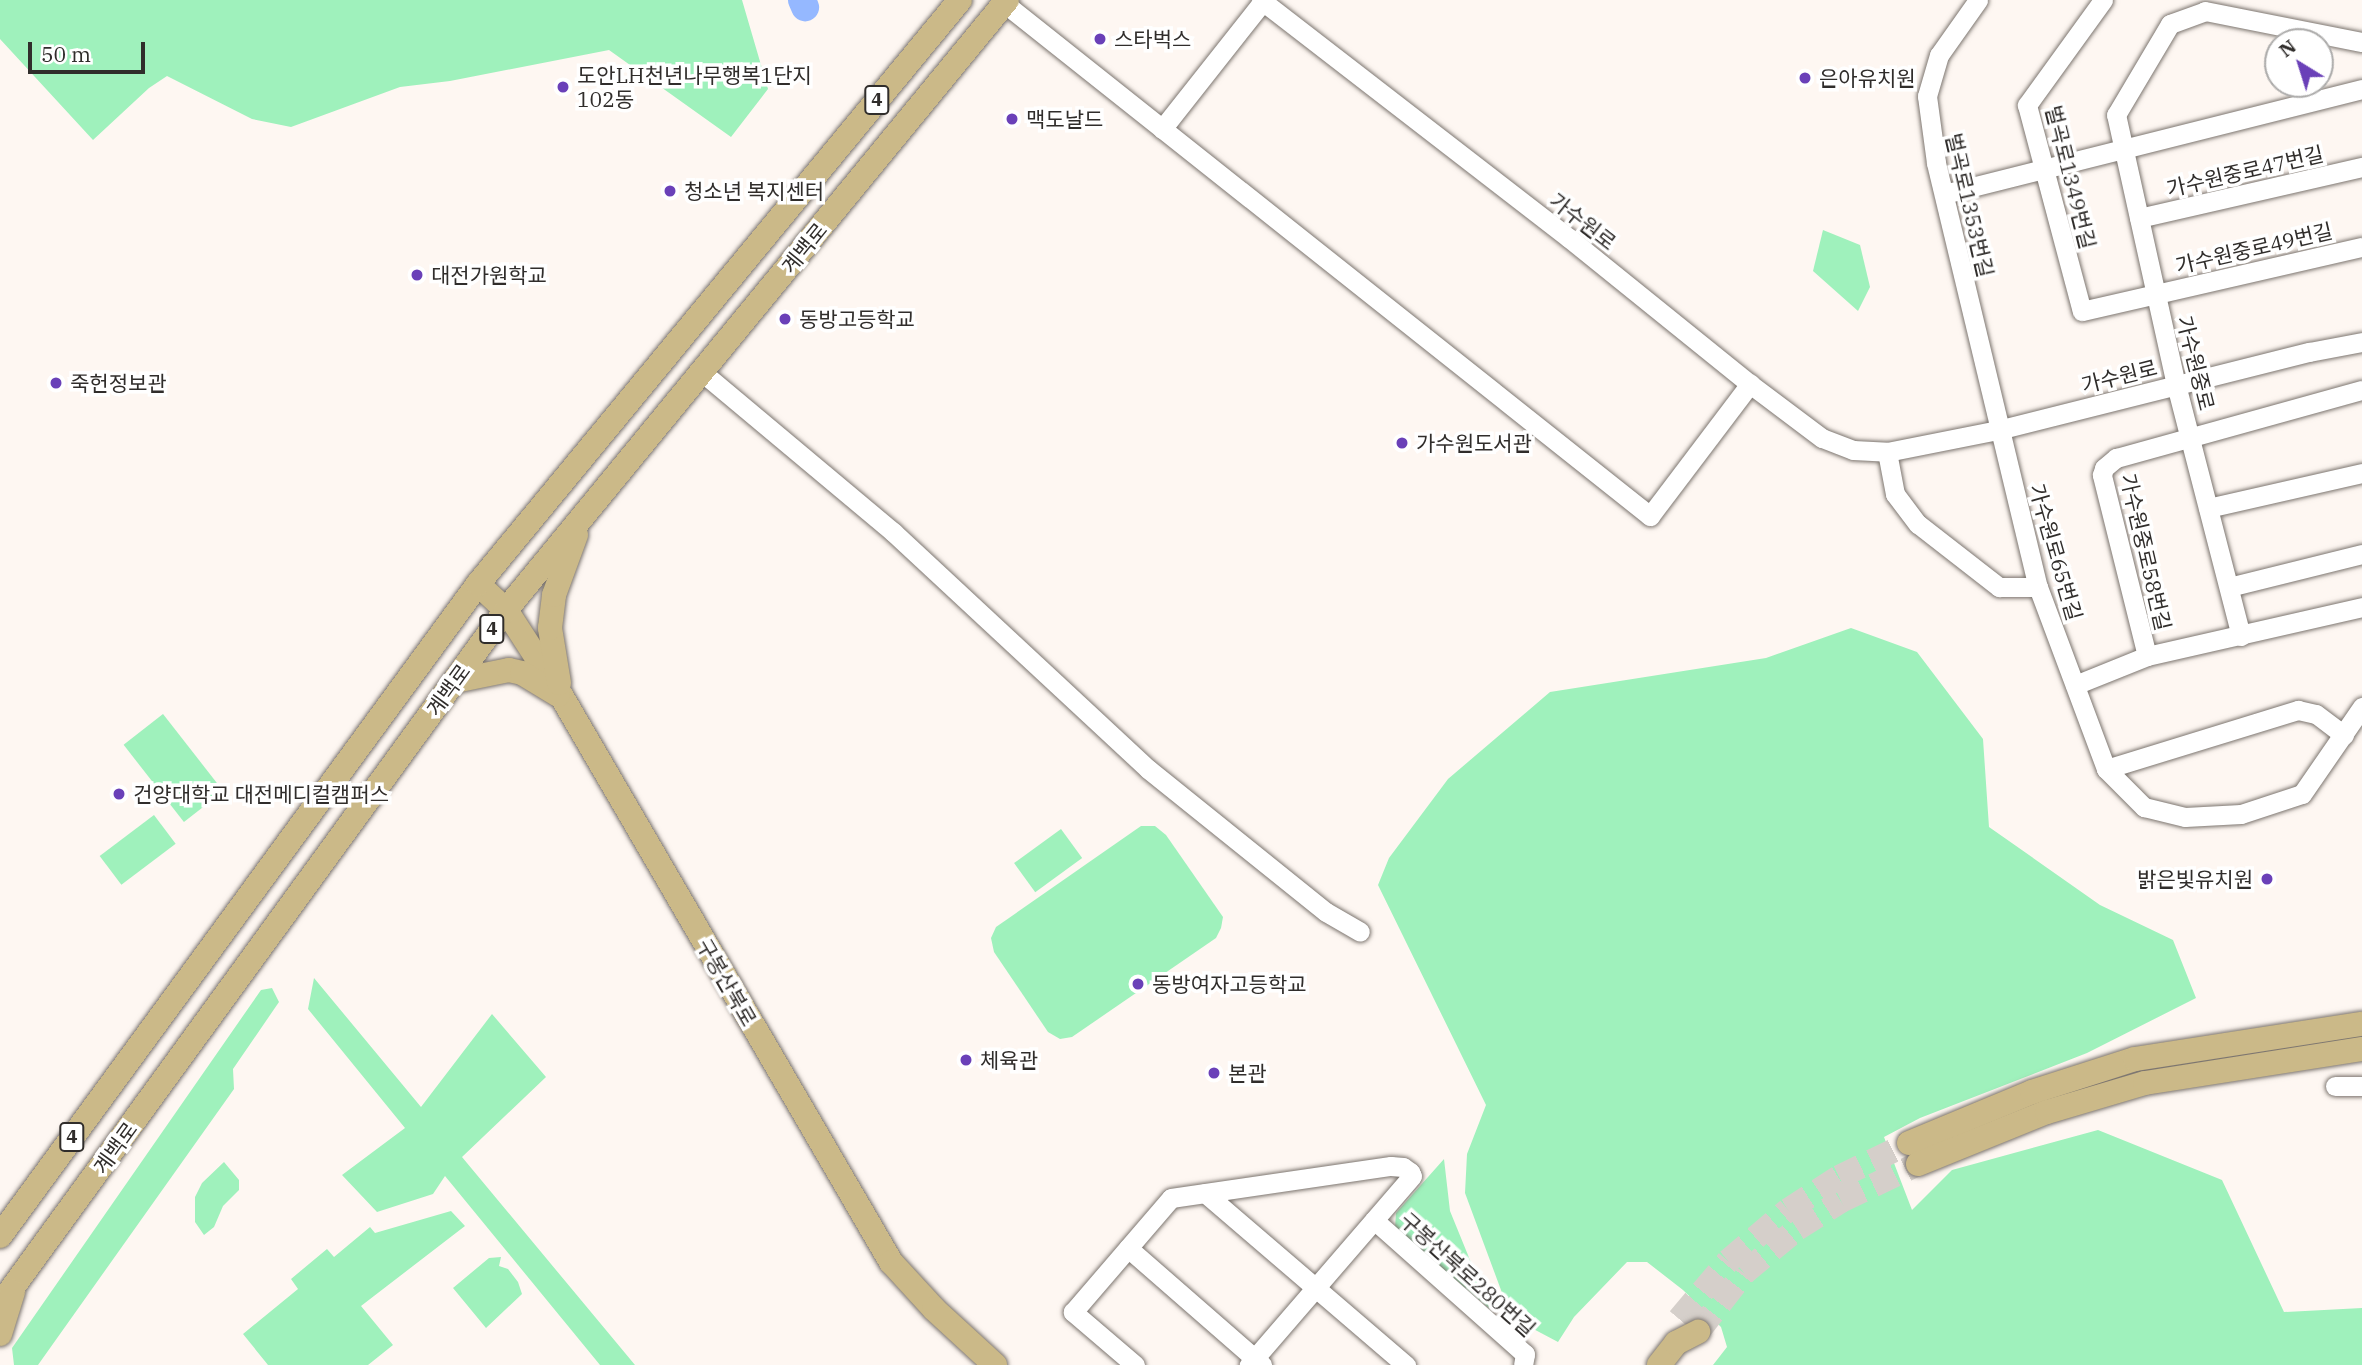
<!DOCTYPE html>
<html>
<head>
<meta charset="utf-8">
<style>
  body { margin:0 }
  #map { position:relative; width:2362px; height:1365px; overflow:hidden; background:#fef7f2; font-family:"IBM Plex Serif","Noto Sans KR",serif }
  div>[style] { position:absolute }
  .green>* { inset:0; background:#9ff1bc; transform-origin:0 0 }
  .river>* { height:28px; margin:-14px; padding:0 14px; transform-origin:14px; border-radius:14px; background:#95b8ff }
  .major-tunnel>* { height:24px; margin-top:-12px; transform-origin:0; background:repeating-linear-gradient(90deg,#d5cfca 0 24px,transparent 0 36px) }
  .roads { filter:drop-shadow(0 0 2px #7c756f) drop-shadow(0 0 2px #7c756f) }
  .minor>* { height:19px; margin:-9.5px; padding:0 9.5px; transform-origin:9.5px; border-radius:9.5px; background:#fff }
  .major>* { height:24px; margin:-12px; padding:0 12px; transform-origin:12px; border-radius:12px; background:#cbb988 }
  .dots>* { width:19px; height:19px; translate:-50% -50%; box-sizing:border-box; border:4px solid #fff; border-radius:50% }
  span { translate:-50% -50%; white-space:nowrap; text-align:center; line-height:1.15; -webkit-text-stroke:7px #fff; paint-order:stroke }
  .shield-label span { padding:2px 5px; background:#fff; border:2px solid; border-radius:5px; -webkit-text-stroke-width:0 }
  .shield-label { font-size:19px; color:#302d2b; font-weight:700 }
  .poi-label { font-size:21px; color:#302d2b }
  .left { translate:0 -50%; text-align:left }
  .right { translate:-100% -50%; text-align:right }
  .street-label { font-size:21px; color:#302d2b }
  .north { position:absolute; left:2264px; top:28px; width:70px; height:70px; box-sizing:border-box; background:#fff; border:2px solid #acabaa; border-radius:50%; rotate:322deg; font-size:19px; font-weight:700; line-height:28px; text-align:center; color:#302d2b }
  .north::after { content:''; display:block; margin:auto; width:24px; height:32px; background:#6a40b8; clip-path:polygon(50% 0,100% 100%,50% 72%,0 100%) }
  .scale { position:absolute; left:28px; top:42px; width:117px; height:32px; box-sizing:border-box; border:4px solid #302d2b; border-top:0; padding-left:9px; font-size:21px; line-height:24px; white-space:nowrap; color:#302d2b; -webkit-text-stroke:5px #fff; paint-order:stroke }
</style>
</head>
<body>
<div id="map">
  <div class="green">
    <i style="clip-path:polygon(0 0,742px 0,768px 89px,731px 137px,609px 50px,450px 81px,400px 87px,291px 127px,252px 119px,167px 76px,149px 88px,93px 140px,0 39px)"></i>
    <i style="clip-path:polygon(1823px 230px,1860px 245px,1870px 287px,1858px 311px,1813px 271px)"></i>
    <i style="clip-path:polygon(1851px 628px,1917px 652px,1983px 739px,1989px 827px,2100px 905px,2173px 940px,2196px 998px,2087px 1053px,1920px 1118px,1884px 1137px,1912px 1210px,1952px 1170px,2098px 1130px,2222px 1180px,2284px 1312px,2362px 1308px,2362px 1365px,1713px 1365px,1727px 1347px,1721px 1327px,1683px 1290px,1647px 1262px,1627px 1262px,1574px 1317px,1558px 1342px,1511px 1317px,1465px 1193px,1467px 1154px,1486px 1105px,1378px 885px,1389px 858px,1448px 779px,1550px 692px,1766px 658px)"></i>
    <i style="left:163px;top:714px;width:98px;height:50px;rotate:52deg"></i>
    <i style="left:154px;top:815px;width:36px;height:68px;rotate:53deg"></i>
    <i style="clip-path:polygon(1141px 826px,1155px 826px,1166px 835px,1223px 917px,1221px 928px,1216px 938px,1072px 1037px,1060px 1039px,1048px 1032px,994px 952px,991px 938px,996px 927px)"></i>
    <i style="left:1061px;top:829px;width:36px;height:58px;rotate:54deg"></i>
    <i style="clip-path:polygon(314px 978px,421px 1107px,492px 1014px,546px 1077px,462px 1157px,635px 1365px,600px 1365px,445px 1176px,433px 1194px,377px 1212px,342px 1175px,405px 1128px,308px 1009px)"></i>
    <i style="clip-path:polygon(272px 988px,279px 1002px,233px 1069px,234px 1089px,38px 1365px,14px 1365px,12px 1348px,261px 990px)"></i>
    <i style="clip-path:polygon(1444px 1159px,1450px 1211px,1490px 1309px,1395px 1228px,1396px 1213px)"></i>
    <i style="clip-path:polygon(224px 1162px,239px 1180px,239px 1190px,223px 1206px,214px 1227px,204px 1235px,195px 1222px,195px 1197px,202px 1183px)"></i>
    <i style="clip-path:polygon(451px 1211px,465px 1226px,361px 1306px,393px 1345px,368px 1365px,268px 1365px,243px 1334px,298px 1289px,291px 1279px,327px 1249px,334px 1257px,370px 1227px,375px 1233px)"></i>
    <i style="clip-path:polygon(501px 1257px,499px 1266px,508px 1269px,518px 1282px,522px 1294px,486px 1328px,453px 1288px,489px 1258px)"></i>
  </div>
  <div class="river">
    <i style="left:802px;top:0;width:8px;rotate:67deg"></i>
  </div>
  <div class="major-tunnel">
    <i style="left:1679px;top:1319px;width:76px;rotate:-49.8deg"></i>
    <i style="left:1728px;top:1261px;width:79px;rotate:-40.4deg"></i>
    <i style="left:1788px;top:1210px;width:61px;rotate:-32.9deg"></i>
    <i style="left:1839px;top:1177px;width:78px;rotate:-25.9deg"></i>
    <i style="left:1698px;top:1332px;width:75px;rotate:-52.1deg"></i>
    <i style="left:1744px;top:1273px;width:69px;rotate:-39.7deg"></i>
    <i style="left:1797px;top:1229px;width:52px;rotate:-32.5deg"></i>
    <i style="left:1841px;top:1201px;width:85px;rotate:-25.7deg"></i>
  </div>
  <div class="roads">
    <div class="minor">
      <i style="left:1261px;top:0;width:389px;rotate:37.7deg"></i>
      <i style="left:1569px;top:238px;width:233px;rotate:38.9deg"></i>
      <i style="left:1750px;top:384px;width:90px;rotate:36.9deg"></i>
      <i style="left:1822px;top:438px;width:33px;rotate:21deg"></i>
      <i style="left:1853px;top:450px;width:34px;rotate:3deg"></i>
      <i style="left:1887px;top:452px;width:113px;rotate:-11.2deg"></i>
      <i style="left:1998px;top:430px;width:321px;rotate:-14.1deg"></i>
      <i style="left:2309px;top:352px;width:54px;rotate:-10.7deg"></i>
      <i style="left:1978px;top:0;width:67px;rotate:125.3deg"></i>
      <i style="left:1939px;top:55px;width:43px;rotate:106.3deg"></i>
      <i style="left:1927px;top:96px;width:68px;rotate:82.3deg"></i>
      <i style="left:1936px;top:163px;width:436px;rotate:76.5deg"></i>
      <i style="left:2038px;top:587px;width:194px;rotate:69.5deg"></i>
      <i style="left:2106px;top:769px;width:54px;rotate:45deg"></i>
      <i style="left:2144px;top:807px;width:42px;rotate:13.7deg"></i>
      <i style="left:2185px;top:817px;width:56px;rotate:-3.1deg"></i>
      <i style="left:2241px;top:814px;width:64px;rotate:-18.2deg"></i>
      <i style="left:2302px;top:794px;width:106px;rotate:-55.4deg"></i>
      <i style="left:2103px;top:0;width:130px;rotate:125.9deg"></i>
      <i style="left:2027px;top:105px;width:213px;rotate:75.1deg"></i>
      <i style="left:2082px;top:311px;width:287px;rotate:-12.9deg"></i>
      <i style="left:1004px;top:3px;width:825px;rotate:38.45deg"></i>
      <i style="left:1650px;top:516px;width:166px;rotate:-52.9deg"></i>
      <i style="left:1162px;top:129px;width:164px;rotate:-51.7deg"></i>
      <i style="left:1944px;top:194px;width:431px;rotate:-14.1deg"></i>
      <i style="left:2139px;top:218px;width:229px;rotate:-12.9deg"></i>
      <i style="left:703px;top:373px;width:248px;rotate:39.9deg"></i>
      <i style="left:893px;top:532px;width:348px;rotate:42.9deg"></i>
      <i style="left:1148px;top:769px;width:228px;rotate:38.8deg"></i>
      <i style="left:1326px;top:912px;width:39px;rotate:30deg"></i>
      <i style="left:1887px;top:452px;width:43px;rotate:79.2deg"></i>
      <i style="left:1895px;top:494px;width:38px;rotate:53deg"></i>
      <i style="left:1918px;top:524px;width:103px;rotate:37.9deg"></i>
      <i style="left:1999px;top:587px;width:39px"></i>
      <i style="left:2208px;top:508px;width:158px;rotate:-12.8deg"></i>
      <i style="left:2229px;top:587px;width:137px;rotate:-13.9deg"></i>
      <i style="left:2241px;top:636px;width:259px;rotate:-104.5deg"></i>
      <i style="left:2176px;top:385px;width:277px;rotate:-102.5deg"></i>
      <i style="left:2116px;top:115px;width:106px;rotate:-59.3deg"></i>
      <i style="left:2170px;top:24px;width:37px;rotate:-20deg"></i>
      <i style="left:2205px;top:11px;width:160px;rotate:11.2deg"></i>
      <i style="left:2147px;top:656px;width:187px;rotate:-104deg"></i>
      <i style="left:2102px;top:475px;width:7px;rotate:-74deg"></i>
      <i style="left:2104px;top:468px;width:16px;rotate:-40deg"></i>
      <i style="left:2116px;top:458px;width:255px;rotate:-15.5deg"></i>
      <i style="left:2075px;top:685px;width:78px;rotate:-21.9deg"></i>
      <i style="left:2147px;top:656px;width:221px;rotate:-12.8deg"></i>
      <i style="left:2106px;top:769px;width:201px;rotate:-17.1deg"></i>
      <i style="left:2298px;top:710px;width:18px;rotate:13deg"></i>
      <i style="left:2316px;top:714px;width:35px;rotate:37deg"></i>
      <i style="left:2335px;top:1086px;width:27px"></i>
      <i style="left:1205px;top:1193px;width:265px;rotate:40.6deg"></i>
      <i style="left:1374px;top:1220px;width:202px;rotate:41.6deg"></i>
      <i style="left:1525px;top:1354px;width:11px;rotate:100deg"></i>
      <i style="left:1128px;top:1248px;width:178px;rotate:41.1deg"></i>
      <i style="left:1135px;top:1365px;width:82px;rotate:-139.5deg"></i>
      <i style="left:1073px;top:1312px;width:150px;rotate:-49.3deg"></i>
      <i style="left:1171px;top:1198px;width:222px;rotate:-8.3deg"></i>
      <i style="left:1391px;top:1166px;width:12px;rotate:5deg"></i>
      <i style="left:1403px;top:1167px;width:9px;rotate:36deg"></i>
      <i style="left:1410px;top:1172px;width:4px;rotate:63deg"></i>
      <i style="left:1412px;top:1176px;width:250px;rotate:130.8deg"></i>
    </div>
    <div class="major">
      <i style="left:478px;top:584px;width:38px;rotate:43deg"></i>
      <i style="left:506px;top:610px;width:103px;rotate:57.2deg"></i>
      <i style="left:562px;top:697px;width:654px;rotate:59.79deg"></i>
      <i style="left:891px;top:1262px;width:64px;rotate:47.5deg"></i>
      <i style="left:934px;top:1309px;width:83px;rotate:42.6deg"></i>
      <i style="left:455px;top:681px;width:55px;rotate:-11.5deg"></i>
      <i style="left:509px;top:670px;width:13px;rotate:13deg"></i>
      <i style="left:522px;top:673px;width:42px;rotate:31.4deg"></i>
      <i style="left:559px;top:683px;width:56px;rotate:-99.3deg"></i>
      <i style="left:550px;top:628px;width:33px;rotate:-83deg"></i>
      <i style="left:554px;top:595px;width:64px;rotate:-69.9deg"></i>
      <i style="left:1909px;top:1143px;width:133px;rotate:-22.5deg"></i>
      <i style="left:2032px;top:1092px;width:108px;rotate:-17.8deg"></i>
      <i style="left:2135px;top:1059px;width:230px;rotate:-8.8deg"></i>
      <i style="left:1918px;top:1164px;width:139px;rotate:-22deg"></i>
      <i style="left:2047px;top:1112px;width:102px;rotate:-16.5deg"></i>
      <i style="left:2145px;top:1083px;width:220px;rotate:-8.9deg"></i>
      <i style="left:0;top:1236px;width:808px;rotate:-53.75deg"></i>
      <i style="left:478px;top:584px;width:757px;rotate:-50.47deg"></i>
      <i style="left:0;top:1305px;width:860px;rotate:-53.94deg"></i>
      <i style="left:506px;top:610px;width:789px;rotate:-50.6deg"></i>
      <i style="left:0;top:1334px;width:44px;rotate:-72.8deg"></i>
      <i style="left:1659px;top:1365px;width:28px;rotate:-52deg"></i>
      <i style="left:1676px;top:1343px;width:25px;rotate:-27deg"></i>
    </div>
  </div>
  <div class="dots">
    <i style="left:1100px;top:39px;background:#6a40b8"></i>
    <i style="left:1805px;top:78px;background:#6a40b8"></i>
    <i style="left:563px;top:87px;background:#6a40b8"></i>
    <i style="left:1012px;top:119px;background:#6a40b8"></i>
    <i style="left:670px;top:191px;background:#6a40b8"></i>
    <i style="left:417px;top:275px;background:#6a40b8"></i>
    <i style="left:785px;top:319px;background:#6a40b8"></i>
    <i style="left:56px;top:383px;background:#6a40b8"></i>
    <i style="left:1402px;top:443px;background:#6a40b8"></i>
    <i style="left:119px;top:794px;background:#6a40b8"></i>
    <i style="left:2267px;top:879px;background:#6a40b8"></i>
    <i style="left:1138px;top:984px;background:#6a40b8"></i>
    <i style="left:966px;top:1060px;background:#6a40b8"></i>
    <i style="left:1214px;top:1073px;background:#6a40b8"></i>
  </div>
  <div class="shield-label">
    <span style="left:877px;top:100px">4</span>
    <span style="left:492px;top:629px">4</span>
    <span style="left:72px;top:1137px">4</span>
  </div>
  <div class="poi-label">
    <span class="left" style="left:1114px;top:39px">스타벅스</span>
    <span class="left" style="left:577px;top:87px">도안LH천년나무행복1단지<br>102동</span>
    <span class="left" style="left:1819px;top:78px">은아유치원</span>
    <span class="left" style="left:1026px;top:119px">맥도날드</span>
    <span class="left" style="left:684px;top:191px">청소년 복지센터</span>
    <span class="left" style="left:431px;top:275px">대전가원학교</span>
    <span class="left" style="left:799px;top:319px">동방고등학교</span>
    <span class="left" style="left:70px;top:383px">죽헌정보관</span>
    <span class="left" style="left:1416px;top:443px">가수원도서관</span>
    <span class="left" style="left:133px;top:794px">건양대학교 대전메디컬캠퍼스</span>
    <span class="right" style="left:2253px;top:879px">밝은빛유치원</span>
    <span class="left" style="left:1152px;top:984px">동방여자고등학교</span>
    <span class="left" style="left:980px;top:1060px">체육관</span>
    <span class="left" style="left:1228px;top:1073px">본관</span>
  </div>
  <div class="street-label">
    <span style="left:2245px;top:171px;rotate:-13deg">가수원중로47번길</span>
    <span style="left:2071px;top:177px;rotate:76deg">벌곡로1349번길</span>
    <span style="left:1970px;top:205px;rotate:77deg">벌곡로1353번길</span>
    <span style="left:1583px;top:221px;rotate:38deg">가수원로</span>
    <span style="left:804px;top:248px;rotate:-51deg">계백로</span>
    <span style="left:2254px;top:248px;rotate:-13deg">가수원중로49번길</span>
    <span style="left:2196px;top:363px;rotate:76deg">가수원중로</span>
    <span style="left:2119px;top:376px;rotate:-14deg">가수원로</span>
    <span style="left:2056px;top:552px;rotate:74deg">가수원로65번길</span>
    <span style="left:2146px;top:552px;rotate:77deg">가수원중로58번길</span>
    <span style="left:448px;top:690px;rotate:-54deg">계백로</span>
    <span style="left:727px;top:982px;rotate:60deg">구봉산북로</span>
    <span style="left:115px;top:1148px;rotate:-54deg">계백로</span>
    <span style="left:1468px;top:1274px;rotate:42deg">구봉산북로280번길</span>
  </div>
  <div class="north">N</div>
  <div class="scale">50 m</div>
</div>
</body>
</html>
